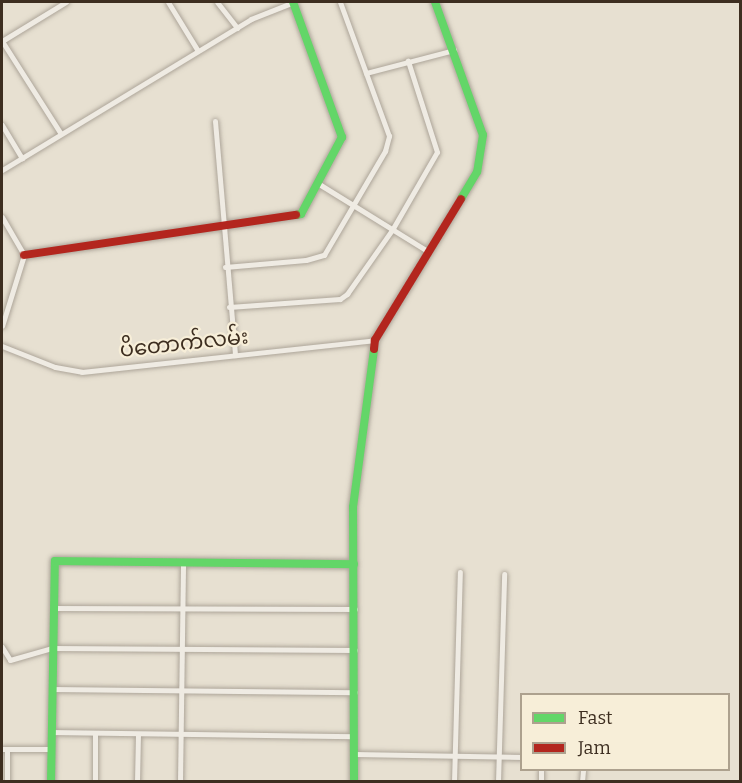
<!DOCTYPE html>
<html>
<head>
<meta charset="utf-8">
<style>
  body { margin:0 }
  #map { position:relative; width:742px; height:783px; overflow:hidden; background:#e7e0d1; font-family:Bitter,"Noto Sans Myanmar",serif }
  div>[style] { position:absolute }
  .roads { filter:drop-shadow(0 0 2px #ada599) drop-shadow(0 0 2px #ada599) }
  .street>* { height:5px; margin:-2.5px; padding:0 2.5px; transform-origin:2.5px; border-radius:2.5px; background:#efebe3 }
  .fast>* { height:8px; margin:-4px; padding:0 4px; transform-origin:4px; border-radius:4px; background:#63d668 }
  .jam>* { height:8px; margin:-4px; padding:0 4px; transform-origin:4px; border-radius:4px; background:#b3261e }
  span { translate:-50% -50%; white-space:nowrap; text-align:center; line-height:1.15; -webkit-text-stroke:4.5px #f7eed8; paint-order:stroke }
  .street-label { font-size:21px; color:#3d2e20 }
  .frame { position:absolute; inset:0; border:3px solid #3d2e20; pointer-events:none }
  .legend { position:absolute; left:520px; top:693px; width:210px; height:78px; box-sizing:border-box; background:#f7eed8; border:2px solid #ada18e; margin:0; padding:8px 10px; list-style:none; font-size:18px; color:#3d2e20 }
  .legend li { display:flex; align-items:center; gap:12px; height:30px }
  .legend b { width:30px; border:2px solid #ada18e }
</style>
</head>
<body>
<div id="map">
  <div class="roads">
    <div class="street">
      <i style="left:168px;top:2px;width:57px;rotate:58.5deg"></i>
      <i style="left:217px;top:2px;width:33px;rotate:52deg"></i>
      <i style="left:2px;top:41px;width:110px;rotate:57.6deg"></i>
      <i style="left:2px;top:41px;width:75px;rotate:-31.4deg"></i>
      <i style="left:366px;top:73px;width:91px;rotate:-14.6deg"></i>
      <i style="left:215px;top:121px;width:235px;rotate:85.1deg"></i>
      <i style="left:2px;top:125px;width:39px;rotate:59deg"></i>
      <i style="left:2px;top:170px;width:291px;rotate:-31.2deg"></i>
      <i style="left:251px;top:19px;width:46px;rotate:-21.6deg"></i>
      <i style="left:319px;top:184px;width:129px;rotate:31.7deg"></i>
      <i style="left:2px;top:217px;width:44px;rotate:59.9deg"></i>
      <i style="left:24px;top:255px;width:74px;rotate:107.2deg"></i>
      <i style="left:225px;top:267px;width:81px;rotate:-4.9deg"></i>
      <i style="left:306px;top:260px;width:19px;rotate:-16deg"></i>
      <i style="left:324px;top:255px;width:121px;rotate:-59.6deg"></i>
      <i style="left:385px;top:151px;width:16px;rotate:-75deg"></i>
      <i style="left:389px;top:136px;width:143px;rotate:-110.1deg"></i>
      <i style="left:229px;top:307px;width:111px;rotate:-4.1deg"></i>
      <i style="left:340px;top:299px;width:9px;rotate:-36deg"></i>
      <i style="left:347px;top:294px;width:78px;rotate:-54.9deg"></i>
      <i style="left:392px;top:230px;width:90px;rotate:-60deg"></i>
      <i style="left:437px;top:152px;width:96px;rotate:-107.7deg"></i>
      <i style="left:2px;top:346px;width:57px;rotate:21.6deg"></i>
      <i style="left:55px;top:367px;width:27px;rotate:10deg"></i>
      <i style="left:82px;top:372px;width:295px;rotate:-6.2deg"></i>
      <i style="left:53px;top:608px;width:302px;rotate:0.2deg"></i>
      <i style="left:2px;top:647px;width:15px;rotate:58deg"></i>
      <i style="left:10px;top:660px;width:44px;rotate:-15.9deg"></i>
      <i style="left:52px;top:648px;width:303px;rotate:0.4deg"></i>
      <i style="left:51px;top:689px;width:304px;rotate:0.6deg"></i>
      <i style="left:50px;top:732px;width:304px;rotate:0.8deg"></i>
      <i style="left:2px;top:749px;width:48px"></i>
      <i style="left:7px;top:749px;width:33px;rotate:90deg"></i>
      <i style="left:354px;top:754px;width:168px;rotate:1deg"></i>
      <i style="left:95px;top:782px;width:49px;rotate:-90deg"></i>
      <i style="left:137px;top:782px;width:48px;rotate:-88.8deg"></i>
      <i style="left:180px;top:782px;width:219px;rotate:-89.2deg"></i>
      <i style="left:454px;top:782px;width:210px;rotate:-88.4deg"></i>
      <i style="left:498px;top:782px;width:208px;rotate:-88.3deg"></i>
      <i style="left:541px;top:782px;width:12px;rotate:-90deg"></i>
      <i style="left:582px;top:782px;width:12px;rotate:-85deg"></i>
    </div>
    <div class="fast">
      <i style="left:293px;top:2px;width:144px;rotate:70.1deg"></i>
      <i style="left:342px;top:137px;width:87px;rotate:118deg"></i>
      <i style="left:301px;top:214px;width:5px;rotate:169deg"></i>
      <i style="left:435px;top:2px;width:141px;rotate:70.2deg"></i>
      <i style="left:483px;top:135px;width:37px;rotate:99deg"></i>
      <i style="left:477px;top:172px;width:31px;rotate:121deg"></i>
      <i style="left:51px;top:782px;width:221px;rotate:-89deg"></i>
      <i style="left:55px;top:561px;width:299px;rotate:0.6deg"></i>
      <i style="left:354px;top:782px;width:275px;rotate:-90.2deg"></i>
      <i style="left:353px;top:507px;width:159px;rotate:-82.4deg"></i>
    </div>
    <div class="jam">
      <i style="left:24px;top:255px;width:275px;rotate:-8.4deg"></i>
      <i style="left:374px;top:349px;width:9px;rotate:-84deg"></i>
      <i style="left:375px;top:340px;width:165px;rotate:-58.6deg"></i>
    </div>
  </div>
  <div class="street-label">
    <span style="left:184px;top:343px;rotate:-6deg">ပိတောက်လမ်း</span>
  </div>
  <div class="frame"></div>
  <ul class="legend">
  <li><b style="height:8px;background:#63d668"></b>Fast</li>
  <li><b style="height:8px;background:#b3261e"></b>Jam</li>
  </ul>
</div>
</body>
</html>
